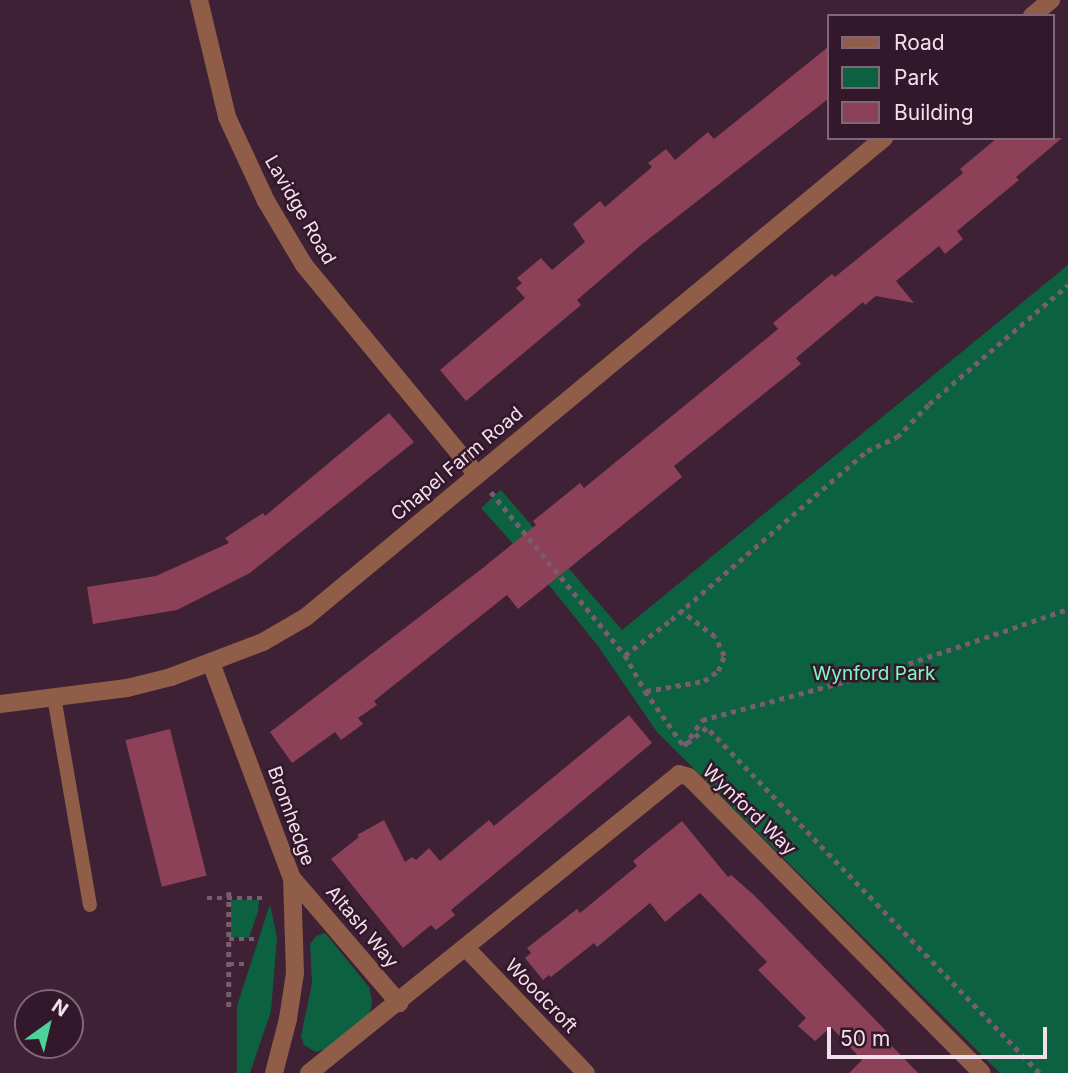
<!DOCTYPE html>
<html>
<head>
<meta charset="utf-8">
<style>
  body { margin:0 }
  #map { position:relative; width:1068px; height:1073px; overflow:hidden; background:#3e2134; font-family:Inter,sans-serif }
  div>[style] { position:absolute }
  .green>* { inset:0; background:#0c6141 }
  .building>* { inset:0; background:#8c4159; transform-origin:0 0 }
  .path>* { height:4.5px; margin-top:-2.25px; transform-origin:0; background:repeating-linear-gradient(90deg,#775d6e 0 5px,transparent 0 10px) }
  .service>* { height:14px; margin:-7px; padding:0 7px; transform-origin:7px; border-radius:7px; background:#905d49 }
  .minor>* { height:18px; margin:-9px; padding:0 9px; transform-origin:9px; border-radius:9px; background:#905d49 }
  span { translate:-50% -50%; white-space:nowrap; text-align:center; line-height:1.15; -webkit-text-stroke:5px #33172a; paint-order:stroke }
  .street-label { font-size:19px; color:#f3dfeb }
  .park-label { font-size:19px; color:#80f8c0 }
  .legend { position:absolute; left:827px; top:14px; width:228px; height:126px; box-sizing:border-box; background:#33172a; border:2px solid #806777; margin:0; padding:9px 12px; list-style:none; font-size:21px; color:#f3dfeb }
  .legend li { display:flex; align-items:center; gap:14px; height:35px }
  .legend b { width:35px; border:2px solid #806777 }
  .north { position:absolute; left:14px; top:989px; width:70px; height:70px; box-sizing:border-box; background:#33172a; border:2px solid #806777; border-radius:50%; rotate:34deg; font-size:19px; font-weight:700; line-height:28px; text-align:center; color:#f3dfeb }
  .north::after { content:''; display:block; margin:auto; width:24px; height:32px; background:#4dd39a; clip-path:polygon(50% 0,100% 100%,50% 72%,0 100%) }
  .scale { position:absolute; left:827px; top:1027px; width:220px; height:32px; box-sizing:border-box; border:4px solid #f3dfeb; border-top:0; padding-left:9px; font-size:21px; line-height:24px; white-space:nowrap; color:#f3dfeb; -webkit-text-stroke:5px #33172a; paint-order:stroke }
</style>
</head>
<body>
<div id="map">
  <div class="green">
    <i style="clip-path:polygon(1068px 265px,1068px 1073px,1000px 1073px,657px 732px,598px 646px,541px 575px,481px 508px,501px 490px,622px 630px)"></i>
    <i style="clip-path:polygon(231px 900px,259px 900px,258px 911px,249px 938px,231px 937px)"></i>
    <i style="clip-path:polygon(270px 904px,277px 938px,271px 1011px,250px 1073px,237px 1073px,237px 1006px)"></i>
    <i style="clip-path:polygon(325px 933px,369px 987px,372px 1001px,370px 1015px,329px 1048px,316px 1052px,304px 1045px,301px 1036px,312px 983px,310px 944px,316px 936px)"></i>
  </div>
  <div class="building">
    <i style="clip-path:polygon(828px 47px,828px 99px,641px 245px,577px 300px,581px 305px,466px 401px,440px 370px,525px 298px,516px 288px,522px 283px,517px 278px,541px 258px,552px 270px,585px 242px,573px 224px,600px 201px,605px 207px,652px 167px,648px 163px,666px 149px,675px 160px,708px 132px,714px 139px)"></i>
    <i style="clip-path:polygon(997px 138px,1062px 138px,1016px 177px,1019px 180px,957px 231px,963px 239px,945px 254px,939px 246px,896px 281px,914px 303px,876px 296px,865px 305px,863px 302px,796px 358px,801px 364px,674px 466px,682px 477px,578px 561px,518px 609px,507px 595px,374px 701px,377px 705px,358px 718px,363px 724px,341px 740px,335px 732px,292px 763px,270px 732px,484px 567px,536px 525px,533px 521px,580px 483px,584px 488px,711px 384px,778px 329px,773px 323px,832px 274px,835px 277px,963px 173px,960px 169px)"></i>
    <i style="clip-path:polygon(389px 413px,414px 442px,250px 573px,177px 610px,93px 624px,87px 587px,156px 576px,229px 543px,225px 538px,263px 513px,265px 516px)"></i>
    <i style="clip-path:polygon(629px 715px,652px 743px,451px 910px,455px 915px,436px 930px,431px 925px,403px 948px,331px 859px,359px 837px,357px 835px,384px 820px,405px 862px,412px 857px,416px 860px,429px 848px,440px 861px,489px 820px,494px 826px)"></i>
    <i style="left:170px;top:729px;width:151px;height:46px;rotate:76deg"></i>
    <i style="clip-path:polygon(682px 821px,728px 877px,731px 875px,755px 896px,891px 1036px,887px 1041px,918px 1073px,849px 1073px,862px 1060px,831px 1027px,815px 1041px,798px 1026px,806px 1018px,758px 970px,767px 962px,700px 893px,665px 922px,650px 903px,597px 947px,594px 943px,551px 977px,549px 975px,543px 980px,525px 958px,531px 953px,527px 948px,577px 909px,580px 913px,637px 866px,633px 861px)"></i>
  </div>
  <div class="path">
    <i style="left:491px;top:492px;width:211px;rotate:50.6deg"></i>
    <i style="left:625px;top:655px;width:41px;rotate:60.9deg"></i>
    <i style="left:645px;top:691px;width:67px;rotate:54.7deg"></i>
    <i style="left:625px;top:655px;width:58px;rotate:-37.3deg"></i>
    <i style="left:671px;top:620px;width:259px;rotate:-40.8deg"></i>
    <i style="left:867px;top:451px;width:33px;rotate:-25deg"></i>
    <i style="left:897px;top:437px;width:46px;rotate:-45.9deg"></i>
    <i style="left:929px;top:404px;width:183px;rotate:-40.6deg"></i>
    <i style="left:646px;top:691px;width:59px;rotate:-9.8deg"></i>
    <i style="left:704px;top:681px;width:17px;rotate:-36deg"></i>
    <i style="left:718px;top:671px;width:16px;rotate:-68deg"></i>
    <i style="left:724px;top:656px;width:21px;rotate:-115deg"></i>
    <i style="left:715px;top:637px;width:43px;rotate:-142.6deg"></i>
    <i style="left:229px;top:892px;width:115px;rotate:90deg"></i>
    <i style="left:207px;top:898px;width:58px"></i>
    <i style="left:229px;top:939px;width:25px"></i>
    <i style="left:229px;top:964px;width:17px"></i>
    <i style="left:1039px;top:1073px;width:479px;rotate:-133.9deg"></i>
    <i style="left:707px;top:728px;width:29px;rotate:142deg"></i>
    <i style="left:684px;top:746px;width:32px;rotate:-55deg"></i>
    <i style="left:702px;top:720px;width:204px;rotate:-15.1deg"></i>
    <i style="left:899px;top:667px;width:179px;rotate:-18.9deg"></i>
  </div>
  <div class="service">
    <i style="left:54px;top:697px;width:211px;rotate:80.2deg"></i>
  </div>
  <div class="minor">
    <i style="left:199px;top:0;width:120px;rotate:76.5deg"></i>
    <i style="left:227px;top:117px;width:93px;rotate:65.1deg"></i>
    <i style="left:266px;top:201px;width:74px;rotate:59.3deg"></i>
    <i style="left:304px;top:265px;width:272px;rotate:50.5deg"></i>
    <i style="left:1032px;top:16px;width:25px;rotate:-40deg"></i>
    <i style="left:211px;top:663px;width:230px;rotate:69.4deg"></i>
    <i style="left:292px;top:878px;width:95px;rotate:88.2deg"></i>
    <i style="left:295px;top:973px;width:47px;rotate:98.7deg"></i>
    <i style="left:288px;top:1019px;width:56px;rotate:104.5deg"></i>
    <i style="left:0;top:704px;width:128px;rotate:-7.2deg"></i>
    <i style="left:127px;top:688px;width:45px;rotate:-14deg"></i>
    <i style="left:171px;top:677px;width:98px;rotate:-20.8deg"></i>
    <i style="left:263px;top:642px;width:50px;rotate:-30.2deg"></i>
    <i style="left:306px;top:617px;width:751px;rotate:-39.65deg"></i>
    <i style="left:292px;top:878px;width:165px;rotate:49.4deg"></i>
    <i style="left:466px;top:948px;width:173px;rotate:46.2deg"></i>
    <i style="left:309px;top:1073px;width:476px;rotate:-38.9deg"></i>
    <i style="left:679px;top:774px;width:10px;rotate:17deg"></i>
    <i style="left:689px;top:777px;width:416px;rotate:45.3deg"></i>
  </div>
  <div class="street-label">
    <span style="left:300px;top:210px;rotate:60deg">Lavidge Road</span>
    <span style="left:457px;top:464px;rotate:-40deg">Chapel Farm Road</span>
    <span style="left:749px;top:810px;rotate:44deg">Wynford Way</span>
    <span style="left:291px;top:816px;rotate:70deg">Bromhedge</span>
    <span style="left:362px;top:927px;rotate:50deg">Altash Way</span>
    <span style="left:541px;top:996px;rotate:46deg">Woodcroft</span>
  </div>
  <div class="park-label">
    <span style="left:874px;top:674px">Wynford Park</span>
  </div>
  <ul class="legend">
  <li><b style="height:9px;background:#905d49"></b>Road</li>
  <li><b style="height:19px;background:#0c6141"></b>Park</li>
  <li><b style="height:19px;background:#8c4159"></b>Building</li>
  </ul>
  <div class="north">N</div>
  <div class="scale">50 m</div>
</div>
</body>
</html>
